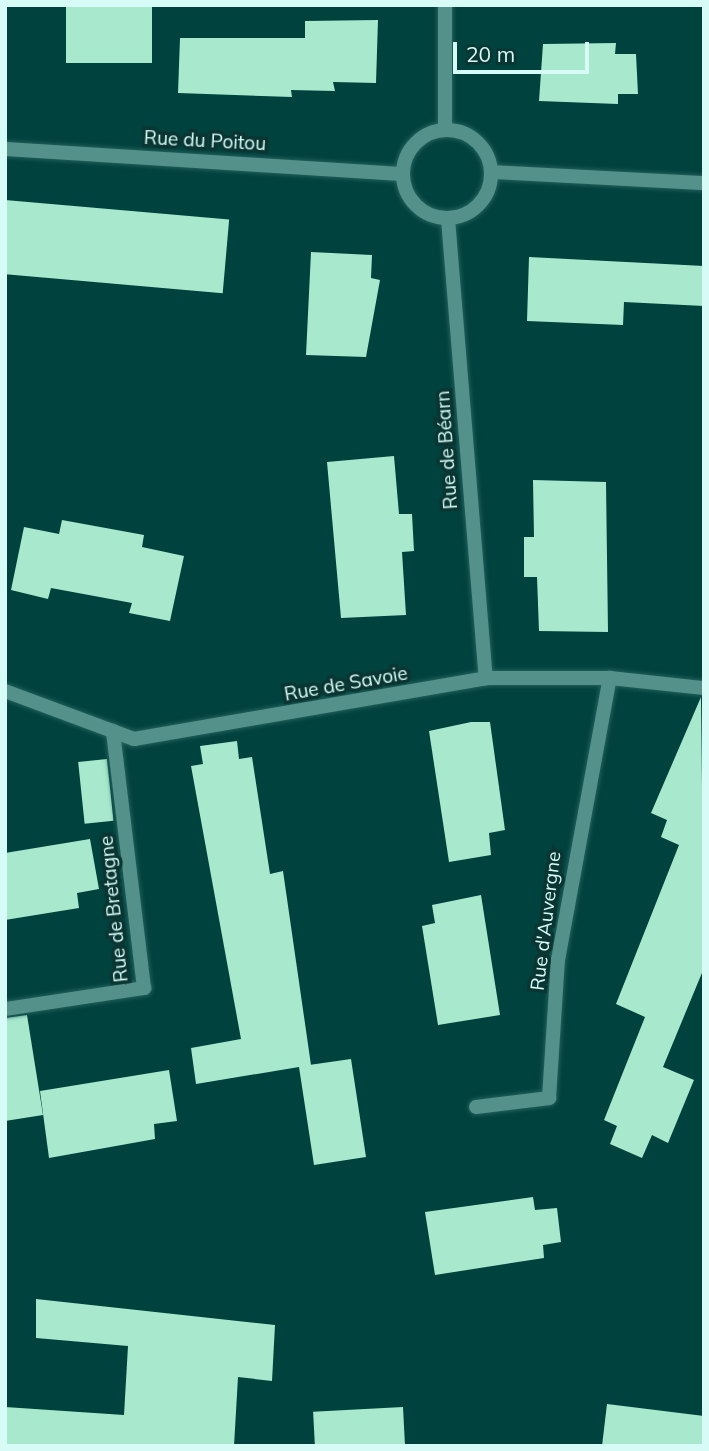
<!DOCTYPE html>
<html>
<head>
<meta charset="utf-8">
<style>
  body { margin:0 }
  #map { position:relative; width:709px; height:1451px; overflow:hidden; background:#00423e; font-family:Mulish,sans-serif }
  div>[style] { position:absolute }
  .building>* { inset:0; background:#a8e9ce; transform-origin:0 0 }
  .roads { filter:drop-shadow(0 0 2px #22605c) drop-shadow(0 0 2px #22605c) }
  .lane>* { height:14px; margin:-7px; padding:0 7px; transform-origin:7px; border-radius:7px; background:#54918b }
  .street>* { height:14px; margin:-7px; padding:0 7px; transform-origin:7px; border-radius:7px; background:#54918b }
  .street>.ring { margin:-7px; padding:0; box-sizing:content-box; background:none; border:14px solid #54918b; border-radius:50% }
  span { translate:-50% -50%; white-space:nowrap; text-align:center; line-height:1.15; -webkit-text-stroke:7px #0b3532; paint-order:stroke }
  .street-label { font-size:19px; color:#d7fbf7 }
  .frame { position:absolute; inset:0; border:7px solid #d7fbf7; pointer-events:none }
  .scale { position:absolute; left:453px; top:42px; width:136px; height:32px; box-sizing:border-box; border:4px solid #d7fbf7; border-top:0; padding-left:9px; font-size:21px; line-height:24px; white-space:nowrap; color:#d7fbf7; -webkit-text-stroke:5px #0b3532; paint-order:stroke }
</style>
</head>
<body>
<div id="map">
  <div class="building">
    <i style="left:66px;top:5px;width:86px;height:58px"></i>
    <i style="clip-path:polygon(378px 20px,376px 83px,333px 82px,335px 91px,291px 90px,292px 97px,178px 93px,180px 38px,305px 38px,305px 21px)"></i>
    <i style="clip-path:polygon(616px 43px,615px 54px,636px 54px,638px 94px,618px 94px,618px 104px,539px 101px,543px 44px)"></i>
    <i style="left:5px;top:200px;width:225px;height:74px;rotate:5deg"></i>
    <i style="clip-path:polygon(311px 252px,372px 255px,371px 278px,380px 280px,366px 357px,306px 355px)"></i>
    <i style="clip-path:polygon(529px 257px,704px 266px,704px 306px,624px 302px,623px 325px,527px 321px)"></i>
    <i style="clip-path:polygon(394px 456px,399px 514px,412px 514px,414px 551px,402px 552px,406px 615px,341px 618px,327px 462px)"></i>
    <i style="clip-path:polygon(533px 480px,606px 482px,608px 632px,539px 631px,537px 577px,524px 577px,524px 537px,534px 537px)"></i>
    <i style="clip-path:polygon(62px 520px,144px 535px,142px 547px,184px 556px,170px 621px,129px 613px,132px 603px,51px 588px,48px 599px,11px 590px,24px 527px,59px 534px)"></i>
    <i style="clip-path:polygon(701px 697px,704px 968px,663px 1067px,694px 1080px,668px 1143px,652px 1135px,642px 1158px,610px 1144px,617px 1126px,604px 1120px,645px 1017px,616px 1004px,679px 845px,661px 837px,667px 820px,651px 813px)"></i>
    <i style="clip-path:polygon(471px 722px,490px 722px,505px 830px,489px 833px,491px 855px,449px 862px,429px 731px)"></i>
    <i style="clip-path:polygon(237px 741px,239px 759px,252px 757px,270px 874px,283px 871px,311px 1065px,302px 1066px,351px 1059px,366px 1157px,314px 1165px,299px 1067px,196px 1084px,191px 1048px,241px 1039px,191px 766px,203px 764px,200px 746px)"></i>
    <i style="left:107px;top:759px;width:62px;height:29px;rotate:84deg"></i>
    <i style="clip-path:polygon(90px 839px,99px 889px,77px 893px,79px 908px,5px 920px,5px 853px)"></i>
    <i style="clip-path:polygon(481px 895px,500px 1015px,438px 1025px,422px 926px,435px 923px,432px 905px)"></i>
    <i style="clip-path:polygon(27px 1015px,43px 1115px,5px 1121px,5px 1018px)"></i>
    <i style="clip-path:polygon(169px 1070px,177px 1121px,154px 1124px,155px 1139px,49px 1158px,40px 1091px)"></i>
    <i style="clip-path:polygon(533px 1197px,535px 1210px,557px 1208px,561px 1242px,543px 1245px,544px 1258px,435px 1275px,425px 1212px)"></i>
    <i style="clip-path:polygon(36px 1299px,275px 1325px,272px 1381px,238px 1377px,234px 1446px,5px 1446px,5px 1407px,124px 1415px,128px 1346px,36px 1338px)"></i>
    <i style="clip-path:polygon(607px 1404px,704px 1416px,704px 1446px,602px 1446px)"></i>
    <i style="left:403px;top:1407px;width:39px;height:90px;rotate:87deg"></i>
  </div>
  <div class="roads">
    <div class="lane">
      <i style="left:445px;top:5px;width:125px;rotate:90deg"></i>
    </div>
    <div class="street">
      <i class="ring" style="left:403px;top:130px;width:74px;height:74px"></i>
      <i style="left:5px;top:149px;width:398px;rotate:3.6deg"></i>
      <i style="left:492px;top:172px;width:212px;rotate:3deg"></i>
      <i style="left:448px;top:219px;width:461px;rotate:85.3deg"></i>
      <i style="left:5px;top:691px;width:138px;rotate:20.4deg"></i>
      <i style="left:134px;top:739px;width:357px;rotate:-9.8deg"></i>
      <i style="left:486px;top:678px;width:124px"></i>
      <i style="left:610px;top:678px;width:95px;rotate:6.1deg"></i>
      <i style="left:5px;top:1009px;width:141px;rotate:-8.6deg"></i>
      <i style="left:144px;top:988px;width:259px;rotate:-96.9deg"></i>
      <i style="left:476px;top:1107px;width:74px;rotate:-7deg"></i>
      <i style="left:549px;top:1098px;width:138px;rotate:-86.3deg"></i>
      <i style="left:558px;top:960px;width:287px;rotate:-79.6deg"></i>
    </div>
  </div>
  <div class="street-label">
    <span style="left:205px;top:141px;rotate:3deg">Rue du Poitou</span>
    <span style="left:447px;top:450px;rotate:-94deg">Rue de Béarn</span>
    <span style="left:346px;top:684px;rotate:-10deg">Rue de Savoie</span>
    <span style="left:114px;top:909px;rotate:-96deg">Rue de Bretagne</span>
    <span style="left:546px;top:921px;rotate:-83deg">Rue d'Auvergne</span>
  </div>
  <div class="frame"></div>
  <div class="scale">20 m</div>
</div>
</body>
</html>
